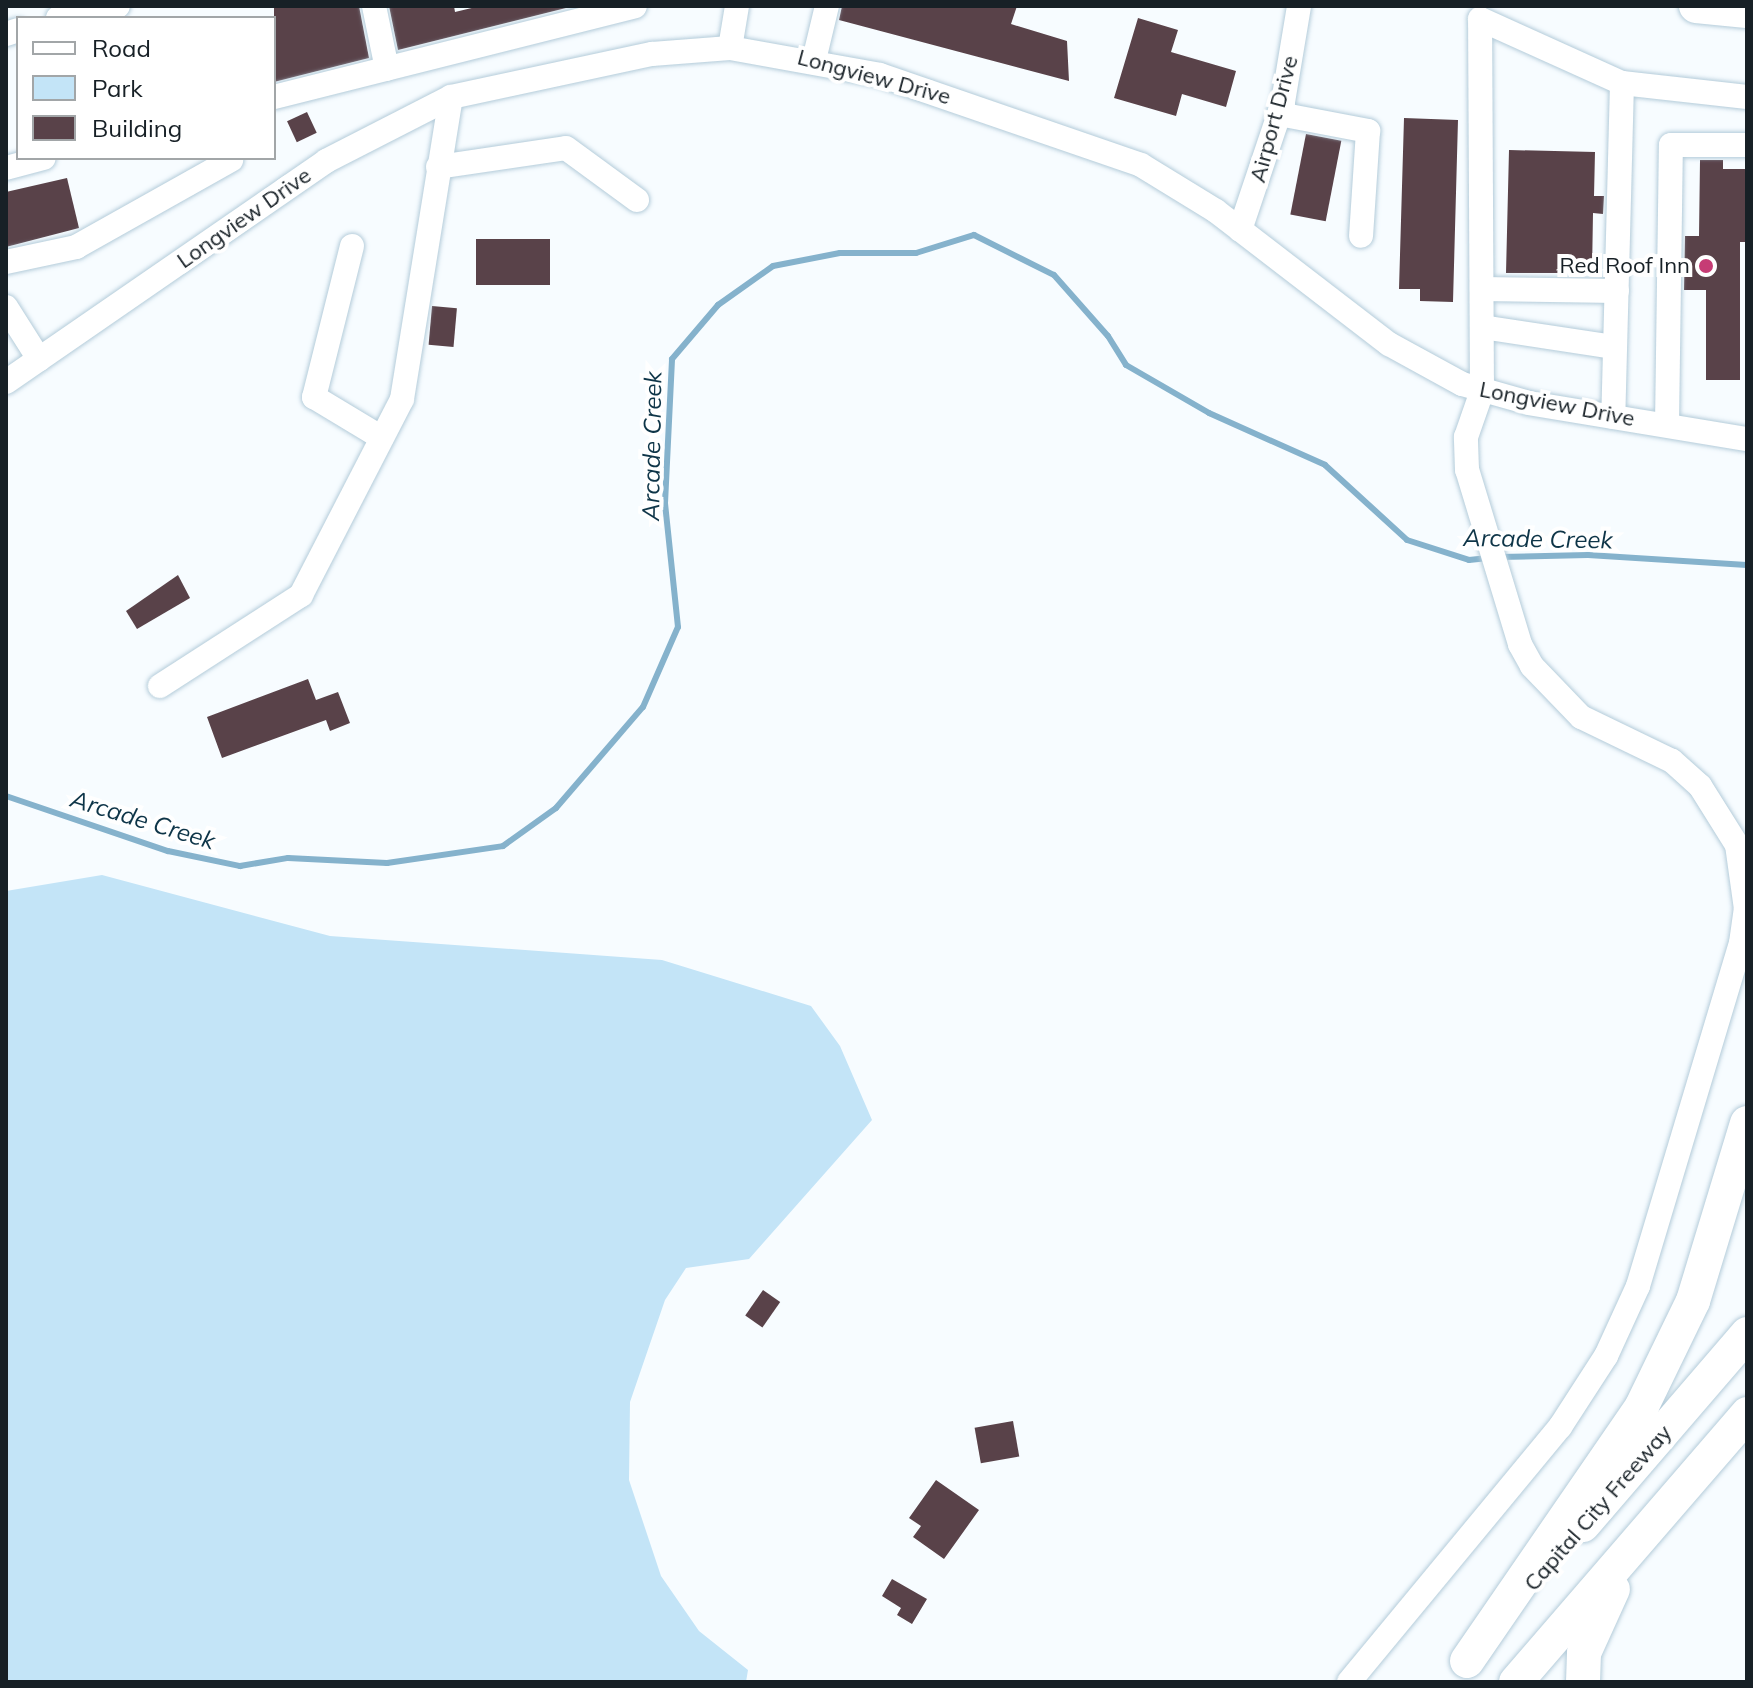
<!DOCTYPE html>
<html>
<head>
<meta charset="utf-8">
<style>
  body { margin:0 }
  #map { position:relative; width:1753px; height:1688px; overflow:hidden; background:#f7fcff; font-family:Mulish,sans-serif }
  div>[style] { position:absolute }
  .green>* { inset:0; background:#c3e4f7 }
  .stream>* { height:6px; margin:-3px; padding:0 3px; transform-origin:3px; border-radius:3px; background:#85b2cc }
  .building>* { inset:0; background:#594249; transform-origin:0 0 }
  .roads { filter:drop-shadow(0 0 2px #b4ccda) drop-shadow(0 0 2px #b4ccda) }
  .minor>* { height:24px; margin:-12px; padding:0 12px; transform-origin:12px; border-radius:12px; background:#fff }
  .highway>* { height:34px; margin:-17px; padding:0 17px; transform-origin:17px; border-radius:17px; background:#fff }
  .dots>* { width:22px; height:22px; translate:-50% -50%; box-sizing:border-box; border:4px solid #fff; border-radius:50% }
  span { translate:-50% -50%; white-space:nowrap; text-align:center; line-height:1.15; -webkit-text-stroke:8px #fff; paint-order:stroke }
  .street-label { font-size:22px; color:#172026 }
  .poi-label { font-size:22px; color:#172026 }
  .right { translate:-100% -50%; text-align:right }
  .water-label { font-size:24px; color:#0e3548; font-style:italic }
  .frame { position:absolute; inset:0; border:8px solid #172026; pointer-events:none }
  .legend { position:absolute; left:16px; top:16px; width:260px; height:144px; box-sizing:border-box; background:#fff; border:2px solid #a2a6a8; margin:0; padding:10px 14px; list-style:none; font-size:24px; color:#172026 }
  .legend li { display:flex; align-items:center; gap:16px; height:40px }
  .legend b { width:40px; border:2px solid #a2a6a8 }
</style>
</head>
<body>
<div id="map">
  <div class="green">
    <i style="clip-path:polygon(102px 875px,330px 936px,662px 960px,811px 1006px,840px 1046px,872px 1120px,749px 1259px,686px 1268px,665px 1300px,630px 1402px,629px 1480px,661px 1576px,699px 1631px,748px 1670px,746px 1682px,6px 1682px,6px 891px)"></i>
  </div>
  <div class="stream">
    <i style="left:1499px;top:557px;width:89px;rotate:-1.3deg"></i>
    <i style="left:1588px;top:555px;width:159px;rotate:3.6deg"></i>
    <i style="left:6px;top:796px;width:171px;rotate:18.8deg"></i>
    <i style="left:168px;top:851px;width:74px;rotate:11.8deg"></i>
    <i style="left:240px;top:866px;width:49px;rotate:-9.5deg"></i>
    <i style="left:288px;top:858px;width:99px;rotate:2.9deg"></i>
    <i style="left:387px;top:863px;width:117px;rotate:-8.3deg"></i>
    <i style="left:503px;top:846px;width:65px;rotate:-35.6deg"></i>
    <i style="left:556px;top:808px;width:133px;rotate:-49.3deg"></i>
    <i style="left:643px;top:707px;width:87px;rotate:-66.4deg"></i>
    <i style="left:678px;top:627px;width:125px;rotate:-96deg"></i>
    <i style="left:665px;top:503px;width:144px;rotate:-87.2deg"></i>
    <i style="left:672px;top:359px;width:71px;rotate:-49.6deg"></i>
    <i style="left:718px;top:305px;width:67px;rotate:-35.3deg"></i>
    <i style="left:773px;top:266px;width:68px;rotate:-11deg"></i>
    <i style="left:840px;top:253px;width:76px"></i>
    <i style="left:916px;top:253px;width:61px;rotate:-17.2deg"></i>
    <i style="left:974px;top:235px;width:89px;rotate:26.6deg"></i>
    <i style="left:1054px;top:275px;width:81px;rotate:48.5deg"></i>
    <i style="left:1108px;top:336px;width:34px;rotate:58deg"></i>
    <i style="left:1126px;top:365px;width:96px;rotate:30deg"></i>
    <i style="left:1209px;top:413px;width:127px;rotate:24.1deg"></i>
    <i style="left:1325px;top:465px;width:111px;rotate:42.4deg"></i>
    <i style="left:1407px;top:540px;width:65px;rotate:17.9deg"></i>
    <i style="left:1469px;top:560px;width:19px;rotate:-6deg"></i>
  </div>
  <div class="building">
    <i style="clip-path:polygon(274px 6px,359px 6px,369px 58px,274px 82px)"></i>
    <i style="clip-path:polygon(389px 6px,454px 6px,455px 12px,480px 6px,574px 6px,398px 50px)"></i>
    <i style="clip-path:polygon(842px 6px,1017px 6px,1011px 24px,1067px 41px,1069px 81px,839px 20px)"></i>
    <i style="clip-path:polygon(1138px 18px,1178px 30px,1171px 52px,1236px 71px,1226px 107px,1182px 94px,1176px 116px,1114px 98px)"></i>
    <i style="left:307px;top:112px;width:23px;height:22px;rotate:65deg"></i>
    <i style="clip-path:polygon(1404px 118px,1458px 120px,1453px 302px,1420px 301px,1420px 289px,1399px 289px)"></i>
    <i style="left:1306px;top:134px;width:36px;height:82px;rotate:11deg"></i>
    <i style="clip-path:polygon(1509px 150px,1595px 152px,1594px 196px,1604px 196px,1603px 214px,1593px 213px,1592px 273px,1506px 273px)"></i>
    <i style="clip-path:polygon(1700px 160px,1723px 160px,1723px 169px,1747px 169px,1747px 242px,1740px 242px,1740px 380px,1706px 380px,1706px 290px,1684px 290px,1685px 236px,1699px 236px)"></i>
    <i style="clip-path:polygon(67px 178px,79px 228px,6px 247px,6px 192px)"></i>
    <i style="left:476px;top:239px;width:74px;height:46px"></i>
    <i style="left:432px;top:306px;width:25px;height:39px;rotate:5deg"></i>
    <i style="clip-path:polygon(178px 575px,190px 598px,137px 629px,126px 611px)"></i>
    <i style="clip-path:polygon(308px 679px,316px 700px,338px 692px,350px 723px,330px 731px,326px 720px,222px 758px,207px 717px)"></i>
    <i style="left:763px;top:1290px;width:21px;height:31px;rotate:35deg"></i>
    <i style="left:1013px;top:1421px;width:36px;height:39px;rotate:80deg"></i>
    <i style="clip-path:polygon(936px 1480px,979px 1510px,944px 1559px,913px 1537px,921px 1526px,909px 1518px)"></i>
    <i style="clip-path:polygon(892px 1579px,927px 1599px,912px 1624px,897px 1615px,901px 1608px,882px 1596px)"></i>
  </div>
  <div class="roads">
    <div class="minor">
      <i style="left:374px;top:6px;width:64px;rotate:78.3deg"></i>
      <i style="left:58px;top:18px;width:61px;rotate:-11.3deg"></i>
      <i style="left:6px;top:34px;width:13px;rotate:-18deg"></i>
      <i style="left:730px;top:48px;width:43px;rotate:-80.5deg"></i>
      <i style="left:814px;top:60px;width:56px;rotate:-76.5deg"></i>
      <i style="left:1622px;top:83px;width:126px;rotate:6.4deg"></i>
      <i style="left:274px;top:97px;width:372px;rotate:-14.1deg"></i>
      <i style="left:1279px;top:114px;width:91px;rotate:10.8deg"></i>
      <i style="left:1368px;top:131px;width:105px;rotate:93.8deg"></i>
      <i style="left:438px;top:167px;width:129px;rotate:-8.4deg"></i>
      <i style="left:566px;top:148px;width:88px;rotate:36.2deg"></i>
      <i style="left:6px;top:168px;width:39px;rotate:-15deg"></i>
      <i style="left:1240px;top:230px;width:135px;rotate:-71.4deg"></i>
      <i style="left:1283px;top:102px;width:97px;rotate:-80.5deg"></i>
      <i style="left:352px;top:246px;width:156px;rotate:104.1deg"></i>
      <i style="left:314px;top:397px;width:79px;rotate:31.1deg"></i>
      <i style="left:6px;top:262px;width:72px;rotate:-12.1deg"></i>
      <i style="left:76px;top:247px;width:178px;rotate:-29.3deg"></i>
      <i style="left:1482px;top:289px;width:135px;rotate:0.8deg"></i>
      <i style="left:6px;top:307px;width:62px;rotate:57.6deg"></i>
      <i style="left:1482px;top:327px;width:134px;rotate:8.6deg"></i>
      <i style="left:6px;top:382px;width:389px;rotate:-34.6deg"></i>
      <i style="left:326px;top:161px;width:140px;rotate:-27.1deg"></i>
      <i style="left:451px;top:97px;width:206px;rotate:-12.1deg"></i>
      <i style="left:652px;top:54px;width:78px;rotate:-4.4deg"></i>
      <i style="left:730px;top:48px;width:152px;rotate:10.2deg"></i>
      <i style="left:880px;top:75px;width:276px;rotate:19deg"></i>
      <i style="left:1141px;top:165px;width:88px;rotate:31.5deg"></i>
      <i style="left:1216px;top:211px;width:218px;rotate:37.6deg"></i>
      <i style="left:1389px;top:344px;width:83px;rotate:28.7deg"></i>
      <i style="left:1462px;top:384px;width:70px;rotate:15.8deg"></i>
      <i style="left:1529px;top:403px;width:221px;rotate:9.4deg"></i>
      <i style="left:1667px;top:425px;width:280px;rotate:-89.2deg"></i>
      <i style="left:1671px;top:145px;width:76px"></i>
      <i style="left:160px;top:686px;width:168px;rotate:-32.8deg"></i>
      <i style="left:301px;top:595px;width:220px;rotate:-62.7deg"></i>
      <i style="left:402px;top:399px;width:306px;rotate:-80.8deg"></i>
      <i style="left:1349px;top:1682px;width:331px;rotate:-50.4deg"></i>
      <i style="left:1560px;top:1427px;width:85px;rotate:-57.1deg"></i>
      <i style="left:1606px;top:1356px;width:77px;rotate:-65.4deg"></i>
      <i style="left:1638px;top:1286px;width:358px;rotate:-73.3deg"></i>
      <i style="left:1741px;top:943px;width:34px;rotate:-82deg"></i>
      <i style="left:1746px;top:909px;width:65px;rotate:-98deg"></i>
      <i style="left:1737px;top:845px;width:70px;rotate:-122.1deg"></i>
      <i style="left:1700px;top:786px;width:38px;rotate:-138deg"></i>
      <i style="left:1672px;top:761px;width:101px;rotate:-154.2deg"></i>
      <i style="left:1581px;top:717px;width:71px;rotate:-133.9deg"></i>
      <i style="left:1532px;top:666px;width:25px;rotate:-119deg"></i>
      <i style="left:1520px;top:644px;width:182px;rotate:-106.9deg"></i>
      <i style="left:1467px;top:470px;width:33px;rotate:-92deg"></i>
      <i style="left:1466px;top:437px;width:49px;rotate:-70.8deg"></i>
      <i style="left:1482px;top:391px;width:372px;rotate:-90.3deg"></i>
      <i style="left:1480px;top:19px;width:156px;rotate:24.3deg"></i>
      <i style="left:1622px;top:83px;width:334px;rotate:91.5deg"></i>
    </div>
    <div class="highway">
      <i style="left:1696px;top:6px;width:51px;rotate:5.6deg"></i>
      <i style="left:1583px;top:1525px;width:252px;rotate:-49.3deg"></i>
      <i style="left:1467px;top:1661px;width:309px;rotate:-55.5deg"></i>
      <i style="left:1642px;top:1406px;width:117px;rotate:-64.1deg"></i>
      <i style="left:1693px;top:1301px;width:186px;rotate:-73.1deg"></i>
      <i style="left:1516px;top:1682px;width:354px;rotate:-49.2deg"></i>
      <i style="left:1583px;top:1682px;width:29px;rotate:-88deg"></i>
      <i style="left:1584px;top:1653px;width:70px;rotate:-65.6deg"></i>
    </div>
  </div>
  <div class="dots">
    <i style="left:1706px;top:266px;background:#c63c75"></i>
  </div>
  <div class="street-label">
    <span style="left:874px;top:77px;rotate:15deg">Longview Drive</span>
    <span style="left:1274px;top:119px;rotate:-75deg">Airport Drive</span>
    <span style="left:244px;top:218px;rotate:-35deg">Longview Drive</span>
    <span style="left:1557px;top:404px;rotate:11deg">Longview Drive</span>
    <span style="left:1598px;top:1508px;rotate:-49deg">Capital City Freeway</span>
  </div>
  <div class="poi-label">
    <span class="right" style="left:1690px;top:266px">Red Roof Inn</span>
  </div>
  <div class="water-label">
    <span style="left:652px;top:446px;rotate:-89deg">Arcade Creek</span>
    <span style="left:1538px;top:539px;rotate:1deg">Arcade Creek</span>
    <span style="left:143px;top:820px;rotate:17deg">Arcade Creek</span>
  </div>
  <div class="frame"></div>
  <ul class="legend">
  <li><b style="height:10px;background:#fff"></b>Road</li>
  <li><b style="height:22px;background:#c3e4f7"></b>Park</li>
  <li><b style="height:22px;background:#594249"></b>Building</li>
  </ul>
</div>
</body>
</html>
